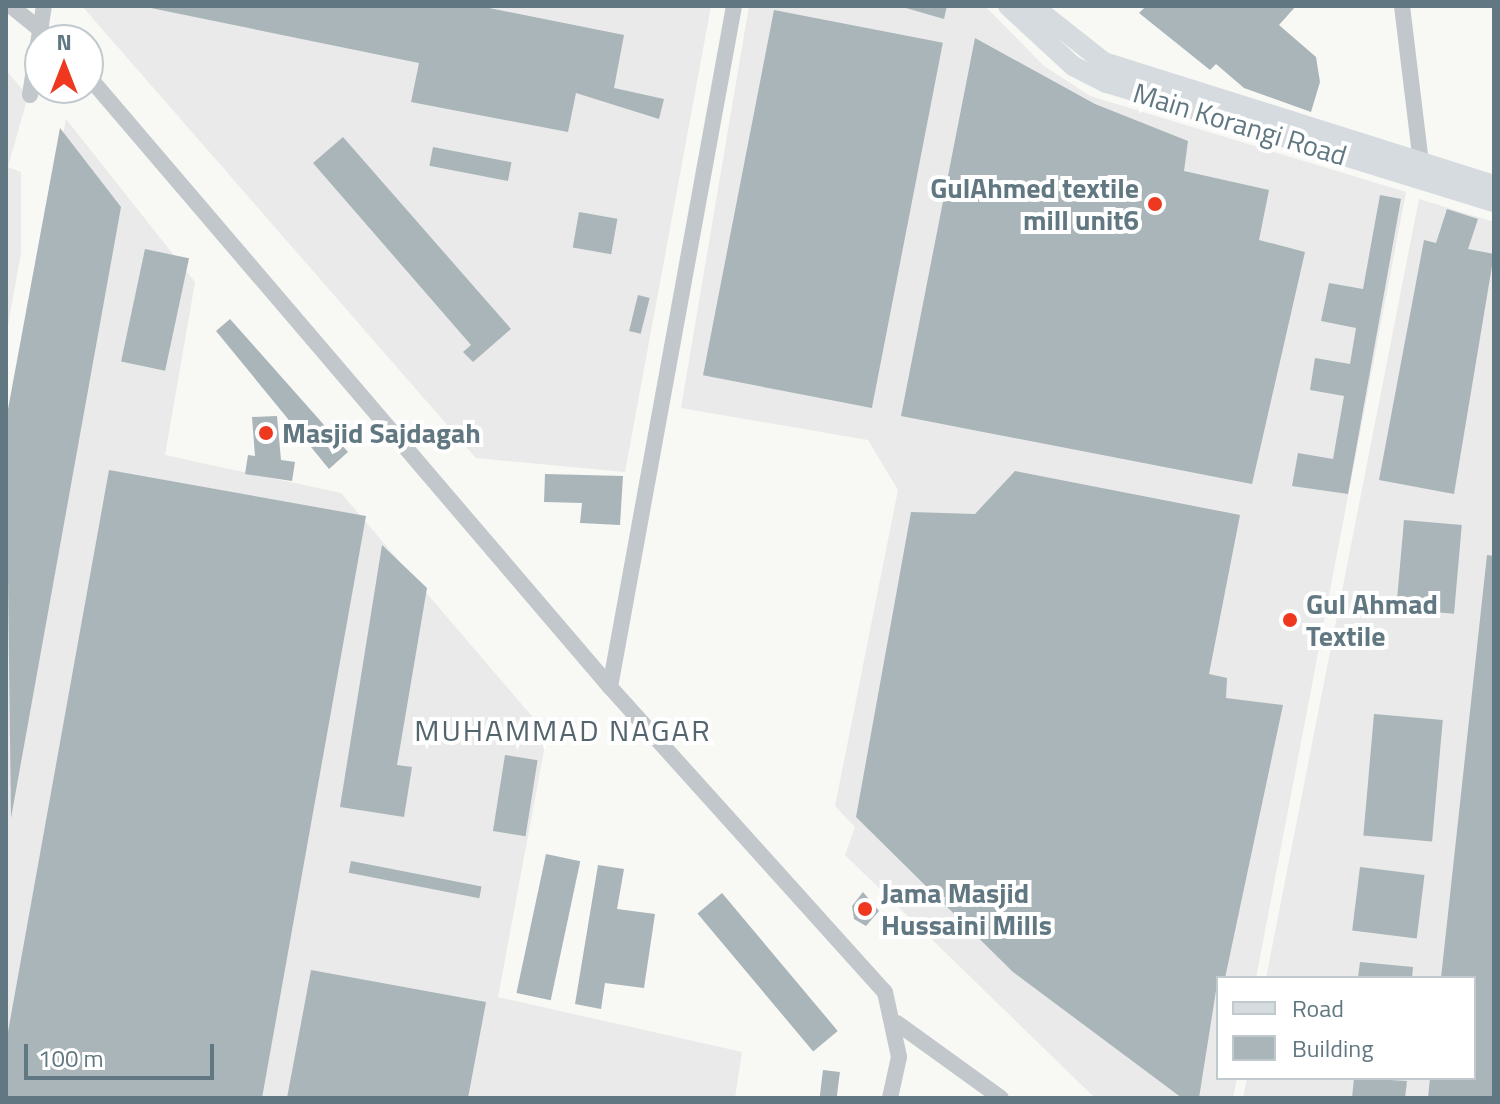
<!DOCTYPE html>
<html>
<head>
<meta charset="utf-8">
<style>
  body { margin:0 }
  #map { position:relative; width:1500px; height:1104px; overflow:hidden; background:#f8f8f5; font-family:"Titillium Web",sans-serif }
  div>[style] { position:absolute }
  .built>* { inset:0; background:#e9eae9 }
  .building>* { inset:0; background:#a9b5b9; transform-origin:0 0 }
  .minor>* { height:16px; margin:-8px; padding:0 8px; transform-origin:8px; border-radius:8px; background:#c1c7ca }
  .major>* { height:20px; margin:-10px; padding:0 10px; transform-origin:10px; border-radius:10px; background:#d5dbde }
  .dots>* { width:22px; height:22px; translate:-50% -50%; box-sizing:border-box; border:4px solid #fff; border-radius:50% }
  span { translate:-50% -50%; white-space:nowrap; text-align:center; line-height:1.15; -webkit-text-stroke:8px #fff; paint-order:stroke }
  .street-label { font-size:28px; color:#617882 }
  .poi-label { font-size:28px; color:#617882; font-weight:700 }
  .right { translate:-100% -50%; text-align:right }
  .left { translate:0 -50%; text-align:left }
  .neighbourhood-label { font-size:30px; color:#54656d; letter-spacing:2px }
  .frame { position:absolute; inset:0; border:8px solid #617882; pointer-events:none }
  .legend { position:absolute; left:1216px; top:976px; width:260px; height:104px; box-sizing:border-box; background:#fff; border:2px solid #c0c9cd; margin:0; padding:10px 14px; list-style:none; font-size:24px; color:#617882 }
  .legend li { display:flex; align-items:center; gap:16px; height:40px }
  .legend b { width:40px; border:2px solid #c0c9cd }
  .north { position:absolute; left:24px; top:24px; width:80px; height:80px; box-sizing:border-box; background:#fff; border:2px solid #c0c9cd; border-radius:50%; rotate:0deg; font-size:22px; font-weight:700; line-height:32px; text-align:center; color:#617882 }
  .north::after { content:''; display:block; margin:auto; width:28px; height:36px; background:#ee381f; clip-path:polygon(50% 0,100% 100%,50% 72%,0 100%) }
  .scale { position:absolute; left:24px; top:1044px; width:190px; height:36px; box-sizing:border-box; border:4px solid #617882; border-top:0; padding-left:10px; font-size:24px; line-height:28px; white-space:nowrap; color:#617882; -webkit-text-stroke:6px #fff; paint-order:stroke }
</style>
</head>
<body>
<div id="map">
  <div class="built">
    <i style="clip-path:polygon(82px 6px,711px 6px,625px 472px,476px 458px)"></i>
    <i style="clip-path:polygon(749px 6px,985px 6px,1044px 66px,1090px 96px,1406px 192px,1256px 978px,1218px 978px,1218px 1078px,1237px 1078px,1233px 1098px,1095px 1098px,845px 855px,855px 827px,835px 806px,898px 490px,868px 440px,681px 408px)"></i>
    <i style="clip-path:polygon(6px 70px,28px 96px,8px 167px,21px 172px,21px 253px,6px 336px)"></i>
    <i style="clip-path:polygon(66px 119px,195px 282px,165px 455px,341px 493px,547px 734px,498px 997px,742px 1052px,735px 1098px,6px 1098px,6px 425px)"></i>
    <i style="clip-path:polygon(1419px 199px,1494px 222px,1494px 1098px,1243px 1098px,1247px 1078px,1474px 1078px,1474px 978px,1266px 978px)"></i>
  </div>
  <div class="building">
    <i style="clip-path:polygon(141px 6px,479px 6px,624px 35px,614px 88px,664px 99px,659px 119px,576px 93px,568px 132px,411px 102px,419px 63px)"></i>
    <i style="clip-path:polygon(899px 6px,947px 6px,944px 19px)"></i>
    <i style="clip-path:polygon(1146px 6px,1296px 6px,1279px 25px,1316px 57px,1320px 82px,1311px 112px,1244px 88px,1216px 64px,1210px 70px,1139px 13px)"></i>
    <i style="left:774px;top:10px;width:172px;height:372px;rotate:11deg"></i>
    <i style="clip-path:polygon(975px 38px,1095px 104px,1188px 141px,1184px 171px,1269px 190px,1259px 240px,1305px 252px,1252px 484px,901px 416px)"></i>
    <i style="clip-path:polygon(60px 128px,121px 207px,11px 818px,6px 420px)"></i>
    <i style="clip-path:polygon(343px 137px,511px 329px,473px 362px,463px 352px,471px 345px,313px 163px)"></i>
    <i style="left:433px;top:147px;width:80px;height:19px;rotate:11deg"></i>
    <i style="clip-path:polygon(1380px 195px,1401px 199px,1348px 494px,1292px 486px,1298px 453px,1333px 459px,1344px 396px,1310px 390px,1315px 358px,1350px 364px,1356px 328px,1321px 321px,1329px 283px,1363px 289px)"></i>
    <i style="clip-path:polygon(1447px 209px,1478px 219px,1468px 249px,1494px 254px,1454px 494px,1379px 480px,1424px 240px,1436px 243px)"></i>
    <i style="left:579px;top:212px;width:39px;height:36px;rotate:10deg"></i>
    <i style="left:145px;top:249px;width:45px;height:115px;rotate:12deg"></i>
    <i style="left:638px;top:295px;width:12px;height:37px;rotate:14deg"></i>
    <i style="clip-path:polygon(230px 319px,348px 452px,329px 469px,216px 331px)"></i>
    <i style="clip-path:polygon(277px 416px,281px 460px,295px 462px,292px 481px,245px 474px,248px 455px,255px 456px,252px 417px)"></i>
    <i style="clip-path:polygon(109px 470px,366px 516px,262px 1098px,6px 1098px,6px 1043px)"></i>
    <i style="clip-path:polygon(1015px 471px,1240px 515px,1209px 674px,1227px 678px,1226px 698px,1283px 705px,1225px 978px,1218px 978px,1199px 1098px,1182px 1098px,1013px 972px,856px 817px,911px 512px,975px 514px)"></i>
    <i style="clip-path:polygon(545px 474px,623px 476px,620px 525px,580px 523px,582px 503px,544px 502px)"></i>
    <i style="left:1404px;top:520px;width:58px;height:89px;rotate:5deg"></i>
    <i style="clip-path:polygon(382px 545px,427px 588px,397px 765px,412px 767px,404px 817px,340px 807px)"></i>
    <i style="clip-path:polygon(1487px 555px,1494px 556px,1494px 1098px,1428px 1098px,1430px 1078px,1474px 1078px,1474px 978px,1441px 978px)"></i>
    <i style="left:1374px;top:714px;width:69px;height:122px;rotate:5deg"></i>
    <i style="left:505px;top:755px;width:33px;height:77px;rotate:9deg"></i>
    <i style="left:546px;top:854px;width:35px;height:142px;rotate:12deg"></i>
    <i style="left:351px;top:861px;width:133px;height:12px;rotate:11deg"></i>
    <i style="clip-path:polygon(598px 865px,624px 869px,617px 909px,655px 914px,644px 988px,605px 983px,601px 1009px,575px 1004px)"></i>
    <i style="left:1360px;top:867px;width:65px;height:64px;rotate:7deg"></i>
    <i style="clip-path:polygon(863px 892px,879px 911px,866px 926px,854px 919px,852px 906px)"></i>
    <i style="left:722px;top:893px;width:180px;height:32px;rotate:50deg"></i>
    <i style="clip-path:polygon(1360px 962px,1413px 967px,1412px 978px,1358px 978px)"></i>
    <i style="clip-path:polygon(311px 970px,486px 1002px,468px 1098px,287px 1098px)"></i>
    <i style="left:823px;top:1070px;width:17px;height:28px;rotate:7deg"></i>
    <i style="clip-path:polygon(1354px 1078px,1407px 1081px,1405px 1098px,1352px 1098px)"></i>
  </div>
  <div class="minor">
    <i style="left:11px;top:6px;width:54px;rotate:39deg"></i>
    <i style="left:734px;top:6px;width:692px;rotate:100.32deg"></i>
    <i style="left:610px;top:687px;width:411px;rotate:48deg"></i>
    <i style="left:885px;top:992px;width:66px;rotate:77.8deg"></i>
    <i style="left:899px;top:1057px;width:42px;rotate:102.4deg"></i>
    <i style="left:1402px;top:6px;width:157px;rotate:83.1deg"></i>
    <i style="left:88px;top:76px;width:804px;rotate:49.49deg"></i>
    <i style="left:30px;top:95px;width:90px;rotate:-81.1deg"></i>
    <i style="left:897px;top:1023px;width:128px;rotate:35.8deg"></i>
  </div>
  <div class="major">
    <i style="left:1008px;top:6px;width:88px;rotate:42.7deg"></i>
    <i style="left:1073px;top:66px;width:38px;rotate:27deg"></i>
    <i style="left:1107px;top:83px;width:405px;rotate:17.1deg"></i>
    <i style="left:1033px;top:6px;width:90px;rotate:38.3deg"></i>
    <i style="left:1104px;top:62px;width:409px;rotate:17.5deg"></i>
  </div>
  <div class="dots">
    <i style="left:1155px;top:204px;background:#ee381f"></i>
    <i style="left:266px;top:433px;background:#ee381f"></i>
    <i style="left:1290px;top:620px;background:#ee381f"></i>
    <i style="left:865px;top:909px;background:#ee381f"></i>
  </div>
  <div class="street-label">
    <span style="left:1240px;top:124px;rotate:17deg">Main Korangi Road</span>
  </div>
  <div class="poi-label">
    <span class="right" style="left:1139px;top:204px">GulAhmed textile<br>mill unit6</span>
    <span class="left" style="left:282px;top:433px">Masjid Sajdagah</span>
    <span class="left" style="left:1306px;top:620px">Gul Ahmad<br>Textile</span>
    <span class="left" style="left:881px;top:909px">Jama Masjid<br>Hussaini Mills</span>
  </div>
  <div class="neighbourhood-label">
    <span style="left:563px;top:730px">MUHAMMAD NAGAR</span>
  </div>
  <div class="frame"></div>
  <ul class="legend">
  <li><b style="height:10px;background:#d5dbde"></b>Road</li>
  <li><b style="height:22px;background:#a9b5b9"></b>Building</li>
  </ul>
  <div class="north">N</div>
  <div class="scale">100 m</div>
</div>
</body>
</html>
